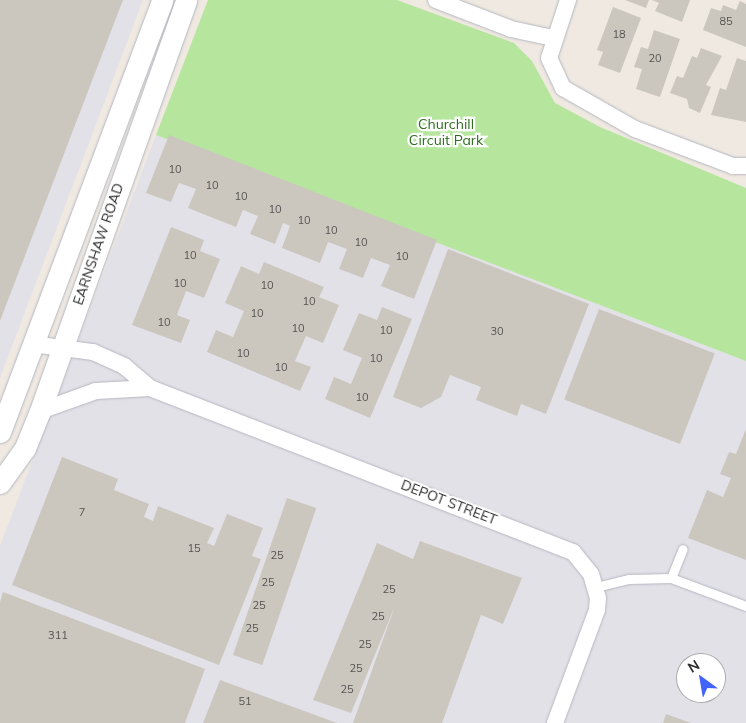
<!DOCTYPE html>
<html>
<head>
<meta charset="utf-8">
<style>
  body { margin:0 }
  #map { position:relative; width:746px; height:723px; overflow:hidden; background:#efe9e1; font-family:Mulish,sans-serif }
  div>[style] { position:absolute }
  .industrial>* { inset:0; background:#e3e1e8 }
  .green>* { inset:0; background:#b6e59e }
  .building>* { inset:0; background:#cbc7bf; transform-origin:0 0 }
  .roads { filter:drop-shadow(0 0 1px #b4b7c1) drop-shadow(0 0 1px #b4b7c1) }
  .service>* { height:9px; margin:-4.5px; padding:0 4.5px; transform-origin:4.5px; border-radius:4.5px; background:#fff }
  .minor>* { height:16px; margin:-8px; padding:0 8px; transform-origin:8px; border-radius:8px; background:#fff }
  .tertiary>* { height:21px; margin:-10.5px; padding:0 10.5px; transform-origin:10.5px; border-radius:10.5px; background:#fff }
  span { translate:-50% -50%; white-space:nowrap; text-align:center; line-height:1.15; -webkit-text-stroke:4.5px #fff; paint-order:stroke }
  .number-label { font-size:11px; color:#555452 }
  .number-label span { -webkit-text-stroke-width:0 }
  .park-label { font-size:14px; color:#2c6e1b }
  .street-label { font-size:14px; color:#2e2e2e }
  .north { position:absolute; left:676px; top:653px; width:50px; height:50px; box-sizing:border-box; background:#fff; border:1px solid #ababab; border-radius:50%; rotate:328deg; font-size:14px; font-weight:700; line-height:20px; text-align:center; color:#2e2e2e }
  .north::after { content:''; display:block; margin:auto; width:18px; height:22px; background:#4264fb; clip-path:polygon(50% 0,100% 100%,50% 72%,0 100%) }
</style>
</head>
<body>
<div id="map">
  <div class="industrial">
    <i style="clip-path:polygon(0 0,143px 0,0 378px)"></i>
    <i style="clip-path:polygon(evenodd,156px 135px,746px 361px,746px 723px,0 723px,0 546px,156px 135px,686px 663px,716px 663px,716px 693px,686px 693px,686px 663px)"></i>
  </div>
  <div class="green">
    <i style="clip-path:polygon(208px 0,397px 0,514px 43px,532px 61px,555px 103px,600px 127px,746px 188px,746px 361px,156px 135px)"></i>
  </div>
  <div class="building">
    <i style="clip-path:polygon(0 0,123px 0,0 321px)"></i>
    <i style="clip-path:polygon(625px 0,649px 0,646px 8px)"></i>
    <i style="clip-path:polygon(652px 0,690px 0,682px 22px,655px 11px,659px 3px)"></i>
    <i style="clip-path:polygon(740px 1px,746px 4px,746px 47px,703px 30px,711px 8px,721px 11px,723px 5px,736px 10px)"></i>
    <i style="clip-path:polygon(613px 7px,641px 18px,620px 73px,598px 65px,603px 52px,597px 50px)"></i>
    <i style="clip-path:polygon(654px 30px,680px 39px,660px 97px,636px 89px,642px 69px,634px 67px,641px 47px,648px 49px)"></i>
    <i style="clip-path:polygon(701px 48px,722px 56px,706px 85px,711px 87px,700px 113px,689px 108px,687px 99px,670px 93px,677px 76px,683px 78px,692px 56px,697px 58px)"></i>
    <i style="clip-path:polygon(737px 58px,746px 61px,746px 122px,711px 115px,720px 88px,726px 90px)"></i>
    <i style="clip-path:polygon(169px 135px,437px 240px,414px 299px,381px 286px,390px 265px,371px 258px,363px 278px,339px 269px,347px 249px,328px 242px,320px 263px,282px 248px,290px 226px,283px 223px,275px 244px,250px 234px,258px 216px,243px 210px,236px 227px,188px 208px,196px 189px,179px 183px,171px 202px,146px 193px)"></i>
    <i style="clip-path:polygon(171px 227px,204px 240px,200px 251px,220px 259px,204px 298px,186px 291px,177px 315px,190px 320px,181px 343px,132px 325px)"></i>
    <i style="clip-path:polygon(448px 249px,589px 304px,546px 414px,521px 404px,517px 416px,476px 400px,481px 387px,450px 375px,441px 397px,421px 408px,393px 397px)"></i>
    <i style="clip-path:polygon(264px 262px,324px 287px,319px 297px,339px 305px,323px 343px,306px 336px,295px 361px,311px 367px,300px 391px,207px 352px,216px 330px,233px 337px,244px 311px,225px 303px,241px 266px,259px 274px)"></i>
    <i style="clip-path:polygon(382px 307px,412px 319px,370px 418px,325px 399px,334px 377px,351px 384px,362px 358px,343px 350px,359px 313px,377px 320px)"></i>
    <i style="left:599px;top:309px;width:124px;height:97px;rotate:21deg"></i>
    <i style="clip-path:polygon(746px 429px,746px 560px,688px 538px,707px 490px,723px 497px,731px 478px,720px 474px,729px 452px,736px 454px)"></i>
    <i style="clip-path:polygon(62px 457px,118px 479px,114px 490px,149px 504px,144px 517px,153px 521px,158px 506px,214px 528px,207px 543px,214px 546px,227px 514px,263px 528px,252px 556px,261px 559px,219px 665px,12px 585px)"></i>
    <i style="left:287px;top:498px;width:31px;height:166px;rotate:19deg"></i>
    <i style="clip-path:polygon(420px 541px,522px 578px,503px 624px,481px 615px,442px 723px,353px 723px,395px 606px,351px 713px,313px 700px,377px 543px,413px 559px)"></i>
    <i style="clip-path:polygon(3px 592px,205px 669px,185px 723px,0 723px,0 602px)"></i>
    <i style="clip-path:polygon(220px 680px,337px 723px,203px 723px)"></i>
    <i style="clip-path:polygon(666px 714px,691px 723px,663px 723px)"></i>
  </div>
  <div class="roads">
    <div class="service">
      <i style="left:671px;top:578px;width:31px;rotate:-68deg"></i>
      <i style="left:596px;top:587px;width:34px;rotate:-14deg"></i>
      <i style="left:629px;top:579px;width:42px;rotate:-1.4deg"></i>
      <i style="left:671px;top:578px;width:80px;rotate:20.5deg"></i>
    </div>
    <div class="minor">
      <i style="left:436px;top:0;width:80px;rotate:21.1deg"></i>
      <i style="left:511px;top:29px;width:43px;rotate:12.1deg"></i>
      <i style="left:568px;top:0;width:61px;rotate:108.1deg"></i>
      <i style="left:549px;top:58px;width:33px;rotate:65deg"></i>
      <i style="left:563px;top:88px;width:83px;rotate:29.7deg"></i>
      <i style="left:635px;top:129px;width:105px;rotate:20.7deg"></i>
      <i style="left:733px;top:166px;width:13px"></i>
      <i style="left:32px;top:344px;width:62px;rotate:7.5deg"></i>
      <i style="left:93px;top:352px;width:34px;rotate:24deg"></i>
      <i style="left:124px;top:366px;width:34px;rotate:40deg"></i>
      <i style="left:150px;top:388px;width:454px;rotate:21.2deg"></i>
      <i style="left:573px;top:552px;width:28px;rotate:51deg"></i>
      <i style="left:591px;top:574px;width:25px;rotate:74deg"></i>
      <i style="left:598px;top:598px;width:12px;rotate:95deg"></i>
      <i style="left:597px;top:610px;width:121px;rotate:110.4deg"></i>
      <i style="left:40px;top:411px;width:59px;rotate:-19.7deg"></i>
      <i style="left:96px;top:391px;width:54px;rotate:-3.2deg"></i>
    </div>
    <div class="tertiary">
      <i style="left:0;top:432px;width:461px;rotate:-69.4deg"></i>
      <i style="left:0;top:483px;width:43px;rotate:-54.5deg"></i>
      <i style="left:25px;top:448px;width:40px;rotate:-68deg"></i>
      <i style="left:40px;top:411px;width:436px;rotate:-70.4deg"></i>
    </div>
  </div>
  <div class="number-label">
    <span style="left:726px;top:21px">85</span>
    <span style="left:619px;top:34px">18</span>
    <span style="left:655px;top:58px">20</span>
    <span style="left:175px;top:169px">10</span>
    <span style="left:212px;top:185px">10</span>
    <span style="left:241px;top:196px">10</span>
    <span style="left:275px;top:209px">10</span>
    <span style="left:304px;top:220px">10</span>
    <span style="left:331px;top:230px">10</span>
    <span style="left:361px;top:242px">10</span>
    <span style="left:190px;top:255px">10</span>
    <span style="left:402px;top:256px">10</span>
    <span style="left:180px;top:283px">10</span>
    <span style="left:267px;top:285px">10</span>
    <span style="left:309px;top:301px">10</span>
    <span style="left:257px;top:313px">10</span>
    <span style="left:164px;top:322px">10</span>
    <span style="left:298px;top:328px">10</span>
    <span style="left:386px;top:330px">10</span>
    <span style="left:497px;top:331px">30</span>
    <span style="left:243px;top:353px">10</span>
    <span style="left:376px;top:358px">10</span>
    <span style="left:281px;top:367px">10</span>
    <span style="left:362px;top:397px">10</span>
    <span style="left:82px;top:512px">7</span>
    <span style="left:194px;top:548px">15</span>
    <span style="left:277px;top:555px">25</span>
    <span style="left:268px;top:582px">25</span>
    <span style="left:389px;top:589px">25</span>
    <span style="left:259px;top:605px">25</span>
    <span style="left:378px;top:616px">25</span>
    <span style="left:252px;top:628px">25</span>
    <span style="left:58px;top:635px">311</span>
    <span style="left:365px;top:644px">25</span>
    <span style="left:356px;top:668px">25</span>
    <span style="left:347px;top:689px">25</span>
    <span style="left:245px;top:701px">51</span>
  </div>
  <div class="park-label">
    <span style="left:446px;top:132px">Churchill<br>Circuit Park</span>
  </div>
  <div class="street-label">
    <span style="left:98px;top:244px;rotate:-71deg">EARNSHAW ROAD</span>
    <span style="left:449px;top:502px;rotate:21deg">DEPOT STREET</span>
  </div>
  <div class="north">N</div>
</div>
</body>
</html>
